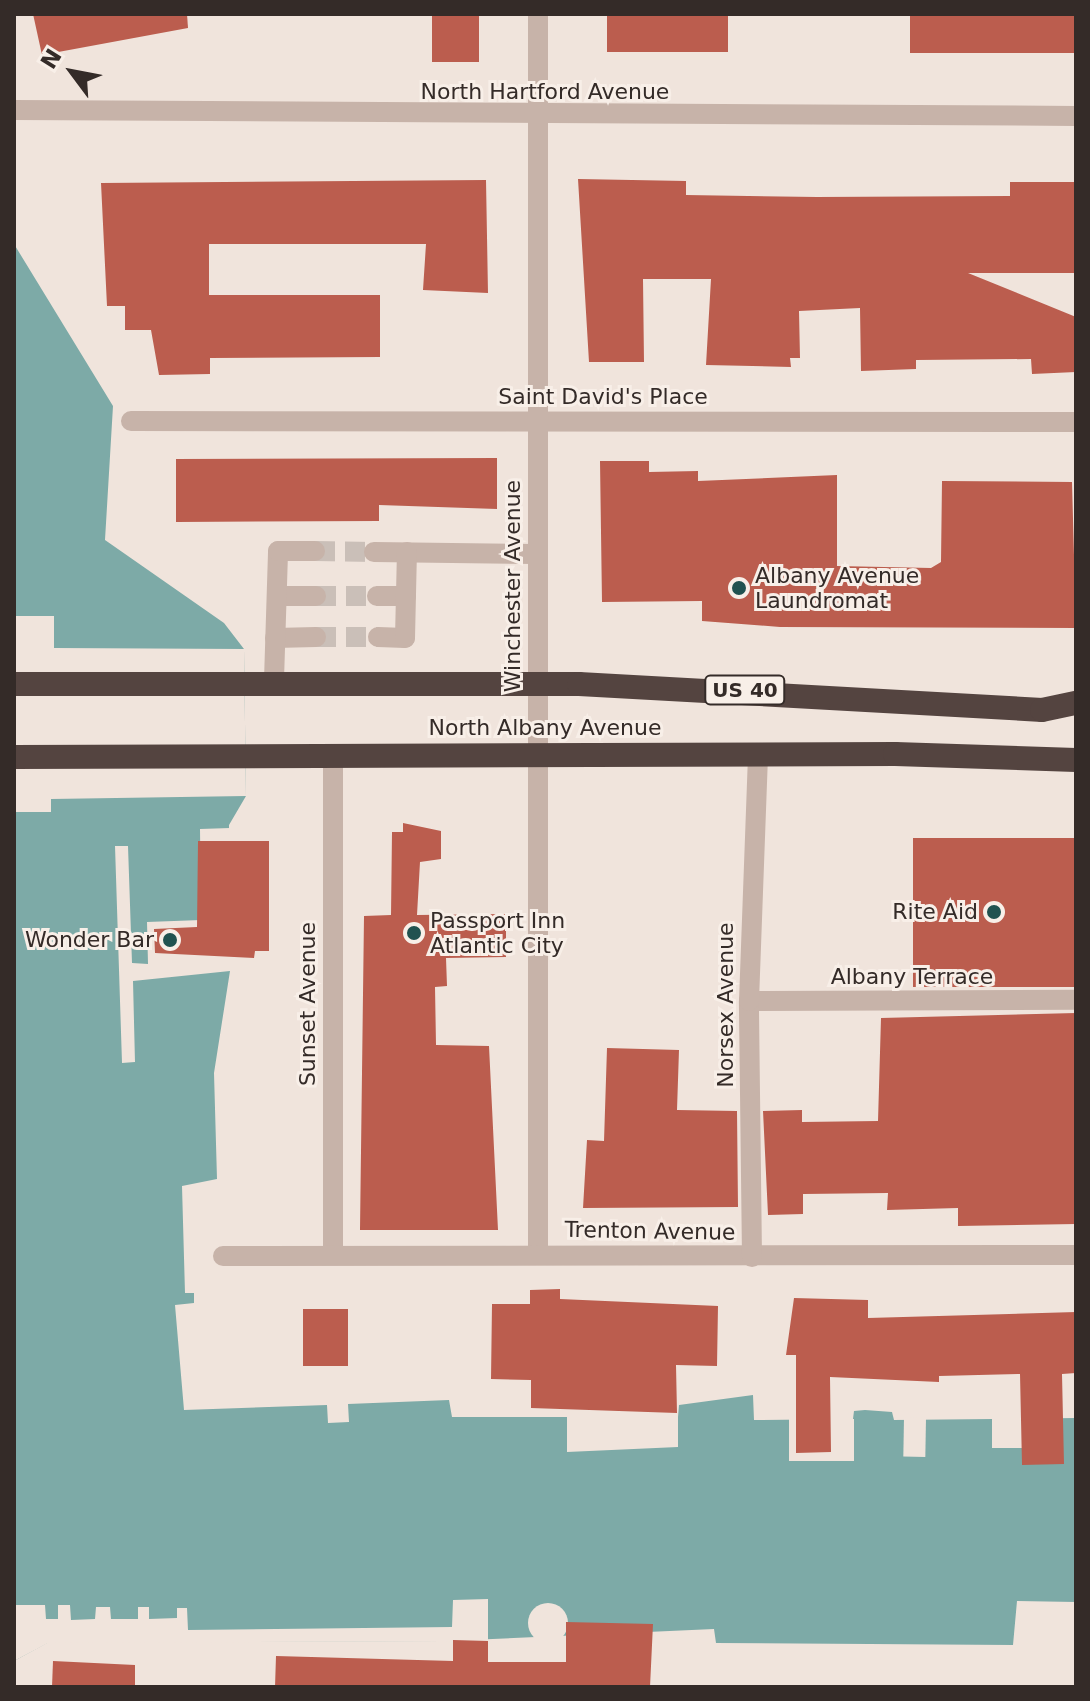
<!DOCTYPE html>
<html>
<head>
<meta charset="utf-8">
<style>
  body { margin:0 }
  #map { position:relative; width:1090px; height:1701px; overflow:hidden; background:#f0e4dc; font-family:"DejaVu Sans",sans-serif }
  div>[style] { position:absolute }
  .water>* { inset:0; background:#7daaa7 }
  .pier>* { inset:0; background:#f0e4dc; transform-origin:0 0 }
  .round { border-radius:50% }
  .building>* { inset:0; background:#bb5d4e; transform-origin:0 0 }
  .minor-tunnel>* { height:20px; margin-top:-10px; transform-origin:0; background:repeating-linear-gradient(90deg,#cabfb8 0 20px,transparent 0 30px) }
  .minor>* { height:20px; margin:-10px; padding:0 10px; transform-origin:10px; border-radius:10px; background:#c7b3a9 }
  .highway>* { height:24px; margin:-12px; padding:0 12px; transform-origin:12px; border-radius:12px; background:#544440 }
  .dots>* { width:22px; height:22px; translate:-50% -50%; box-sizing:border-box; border:4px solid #f8efe8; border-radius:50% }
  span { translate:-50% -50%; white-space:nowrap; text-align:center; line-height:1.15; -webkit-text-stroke:6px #f8efe8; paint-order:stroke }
  .shield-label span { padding:2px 6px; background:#f8efe8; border:2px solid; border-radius:6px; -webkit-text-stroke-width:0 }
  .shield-label { font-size:20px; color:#342b28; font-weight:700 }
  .street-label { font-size:22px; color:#342b28 }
  .poi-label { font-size:22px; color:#342b28 }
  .left { translate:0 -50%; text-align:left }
  .right { translate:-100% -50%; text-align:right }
  .frame { position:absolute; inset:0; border:16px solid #342b28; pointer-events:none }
  .north { position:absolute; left:32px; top:32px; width:80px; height:80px; -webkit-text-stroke:6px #f8efe8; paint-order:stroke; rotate:302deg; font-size:22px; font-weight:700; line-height:32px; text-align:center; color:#342b28 }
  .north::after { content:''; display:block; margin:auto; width:28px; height:36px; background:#342b28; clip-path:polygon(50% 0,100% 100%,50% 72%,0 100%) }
</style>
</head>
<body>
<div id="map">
  <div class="water">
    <i style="clip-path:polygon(14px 244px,113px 406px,105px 540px,224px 623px,244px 649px,246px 796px,229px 825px,230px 971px,214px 1073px,217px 1179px,182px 1186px,185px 1293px,194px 1293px,194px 1303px,175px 1305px,184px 1410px,327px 1405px,328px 1423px,349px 1422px,348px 1404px,449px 1400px,452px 1417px,678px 1417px,679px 1405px,753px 1395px,754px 1420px,853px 1419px,854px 1411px,865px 1410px,892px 1412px,894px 1420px,1076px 1418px,1076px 1602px,1017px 1601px,1013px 1645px,716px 1643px,714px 1629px,446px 1641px,49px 1642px,14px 1661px)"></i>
  </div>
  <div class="pier">
    <i style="clip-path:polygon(14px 616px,54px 616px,54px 648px,244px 649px,246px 796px,51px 799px,51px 812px,16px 812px)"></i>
    <i style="clip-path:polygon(230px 828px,230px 971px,133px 981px,135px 1062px,122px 1063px,115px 846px,128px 846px,132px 963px,148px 964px,147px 922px,201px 920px,200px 829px)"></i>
    <i style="clip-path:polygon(567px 1417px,678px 1417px,678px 1447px,567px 1452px)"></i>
    <i style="left:926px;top:1418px;width:39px;height:22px;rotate:91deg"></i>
    <i style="left:992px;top:1418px;width:30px;height:30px"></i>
    <i style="left:789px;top:1419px;width:65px;height:42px"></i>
    <i style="clip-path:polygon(488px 1599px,488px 1641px,48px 1643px,14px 1661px,15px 1605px,45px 1605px,46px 1619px,58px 1619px,58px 1605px,70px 1605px,71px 1620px,95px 1619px,96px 1607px,110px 1607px,111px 1619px,138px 1619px,138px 1607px,149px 1607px,149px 1619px,177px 1618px,177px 1608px,187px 1608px,188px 1630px,452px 1627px,453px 1600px)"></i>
    <i class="round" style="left:528px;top:1603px;width:40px;height:40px"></i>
  </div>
  <div class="building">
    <i style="clip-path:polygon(33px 14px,187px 14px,188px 28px,42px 55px)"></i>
    <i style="left:432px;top:14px;width:47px;height:48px"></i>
    <i style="left:607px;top:14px;width:121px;height:38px"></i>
    <i style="left:910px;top:14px;width:166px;height:39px"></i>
    <i style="clip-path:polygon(578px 179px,686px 181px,686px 195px,817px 197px,1010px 196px,1010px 182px,1076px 182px,1076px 273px,968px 273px,1076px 317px,1076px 372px,1032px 374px,1031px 359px,916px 360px,916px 369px,861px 371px,860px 308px,799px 311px,800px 358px,790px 358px,791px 367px,706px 365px,711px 279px,643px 279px,644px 362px,589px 362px)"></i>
    <i style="clip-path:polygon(486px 180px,488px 293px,423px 290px,426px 244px,209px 244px,209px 295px,380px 295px,380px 357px,210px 358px,210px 374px,159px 375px,151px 330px,125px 330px,125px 306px,107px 306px,101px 183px)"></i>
    <i style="clip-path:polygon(497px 458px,497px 509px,379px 505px,379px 521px,176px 522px,176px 459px)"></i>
    <i style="clip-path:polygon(600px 461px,649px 461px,649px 472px,698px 471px,698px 481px,837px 475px,837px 566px,931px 568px,941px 562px,942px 481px,1072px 482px,1076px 628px,780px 627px,702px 621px,702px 601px,602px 602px)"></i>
    <i style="clip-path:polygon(403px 823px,441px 831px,441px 859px,420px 862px,417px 915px,506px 914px,506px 957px,446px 958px,447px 986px,435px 987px,436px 1045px,489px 1046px,498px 1230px,360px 1230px,364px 916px,391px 915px,392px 832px,403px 832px)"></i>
    <i style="left:1076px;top:838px;width:149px;height:163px;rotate:90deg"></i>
    <i style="clip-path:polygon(198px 841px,269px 841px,269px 951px,255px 951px,254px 958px,155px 953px,154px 929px,197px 927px)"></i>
    <i style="clip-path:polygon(1076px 1013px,1076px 1224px,958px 1226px,958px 1208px,887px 1210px,888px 1193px,803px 1194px,803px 1214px,768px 1215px,763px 1111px,802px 1110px,802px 1122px,878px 1121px,881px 1018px)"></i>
    <i style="clip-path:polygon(607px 1048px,679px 1050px,677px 1110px,737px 1111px,738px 1207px,583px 1208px,587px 1140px,604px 1141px)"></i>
    <i style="clip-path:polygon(560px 1289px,560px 1299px,718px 1306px,717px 1366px,676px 1365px,677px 1413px,531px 1408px,531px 1380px,491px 1379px,492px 1304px,530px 1304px,530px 1290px)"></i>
    <i style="clip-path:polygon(794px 1298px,868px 1300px,868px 1318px,1076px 1312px,1076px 1373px,1062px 1374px,1064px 1464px,1022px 1465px,1020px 1374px,939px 1376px,939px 1382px,830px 1377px,831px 1452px,796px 1453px,796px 1355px,786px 1355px)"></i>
    <i style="left:348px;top:1309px;width:57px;height:45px;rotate:90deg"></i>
    <i style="clip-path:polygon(566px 1622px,653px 1624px,650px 1687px,275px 1687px,276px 1656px,453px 1661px,453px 1640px,488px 1641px,488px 1662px,566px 1662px)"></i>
    <i style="clip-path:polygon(53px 1661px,135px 1665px,135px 1687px,52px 1687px)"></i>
  </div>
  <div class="minor-tunnel">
    <i style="left:315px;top:551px;width:59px;rotate:1deg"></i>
    <i style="left:316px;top:596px;width:61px"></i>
    <i style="left:316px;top:637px;width:62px"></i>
  </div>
  <div class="minor">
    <i style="left:14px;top:110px;width:1062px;rotate:0.32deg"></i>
    <i style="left:131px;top:421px;width:945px;rotate:0.06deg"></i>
    <i style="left:374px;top:552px;width:164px;rotate:0.7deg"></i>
    <i style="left:277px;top:596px;width:39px"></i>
    <i style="left:377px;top:596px;width:29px"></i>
    <i style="left:378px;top:637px;width:27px;rotate:2deg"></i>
    <i style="left:405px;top:638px;width:86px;rotate:-88.7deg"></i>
    <i style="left:275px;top:638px;width:41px;rotate:-1.4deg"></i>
    <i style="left:274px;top:680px;width:129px;rotate:-88.2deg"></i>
    <i style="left:278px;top:551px;width:37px"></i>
    <i style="left:333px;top:755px;width:498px;rotate:90deg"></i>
    <i style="left:749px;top:1001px;width:327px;rotate:-0.2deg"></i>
    <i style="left:538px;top:1254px;width:1240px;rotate:-90deg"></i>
    <i style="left:223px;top:1256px;width:853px;rotate:-0.07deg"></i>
    <i style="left:752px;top:1257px;width:256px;rotate:-90.7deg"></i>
    <i style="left:749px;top:1001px;width:247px;rotate:-87.9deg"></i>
  </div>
  <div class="highway">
    <i style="left:14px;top:684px;width:565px"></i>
    <i style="left:579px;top:684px;width:464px;rotate:3.2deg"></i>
    <i style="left:1042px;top:710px;width:35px;rotate:-12deg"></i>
    <i style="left:14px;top:757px;width:881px;rotate:-0.2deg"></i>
    <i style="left:895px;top:754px;width:181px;rotate:1.9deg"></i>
  </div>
  <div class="dots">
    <i style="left:739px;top:588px;background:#215250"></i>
    <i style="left:994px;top:912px;background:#215250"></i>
    <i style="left:414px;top:933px;background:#215250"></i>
    <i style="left:170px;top:940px;background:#215250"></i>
  </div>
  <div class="shield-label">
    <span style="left:745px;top:690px">US 40</span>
  </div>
  <div class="street-label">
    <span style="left:545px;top:92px">North Hartford Avenue</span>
    <span style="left:603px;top:397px">Saint David's Place</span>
    <span style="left:513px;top:586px;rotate:-90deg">Winchester Avenue</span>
    <span style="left:545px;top:728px">North Albany Avenue</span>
    <span style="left:912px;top:977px">Albany Terrace</span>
    <span style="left:308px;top:1004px;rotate:-90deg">Sunset Avenue</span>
    <span style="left:726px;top:1005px;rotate:-90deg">Norsex Avenue</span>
    <span style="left:650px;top:1231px;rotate:1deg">Trenton Avenue</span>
  </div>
  <div class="poi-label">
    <span class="left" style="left:755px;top:588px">Albany Avenue<br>Laundromat</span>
    <span class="right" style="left:978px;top:912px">Rite Aid</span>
    <span class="left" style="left:430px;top:933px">Passport Inn<br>Atlantic City</span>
    <span class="right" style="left:154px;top:940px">Wonder Bar</span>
  </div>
  <div class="frame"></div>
  <div class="north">N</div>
</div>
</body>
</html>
